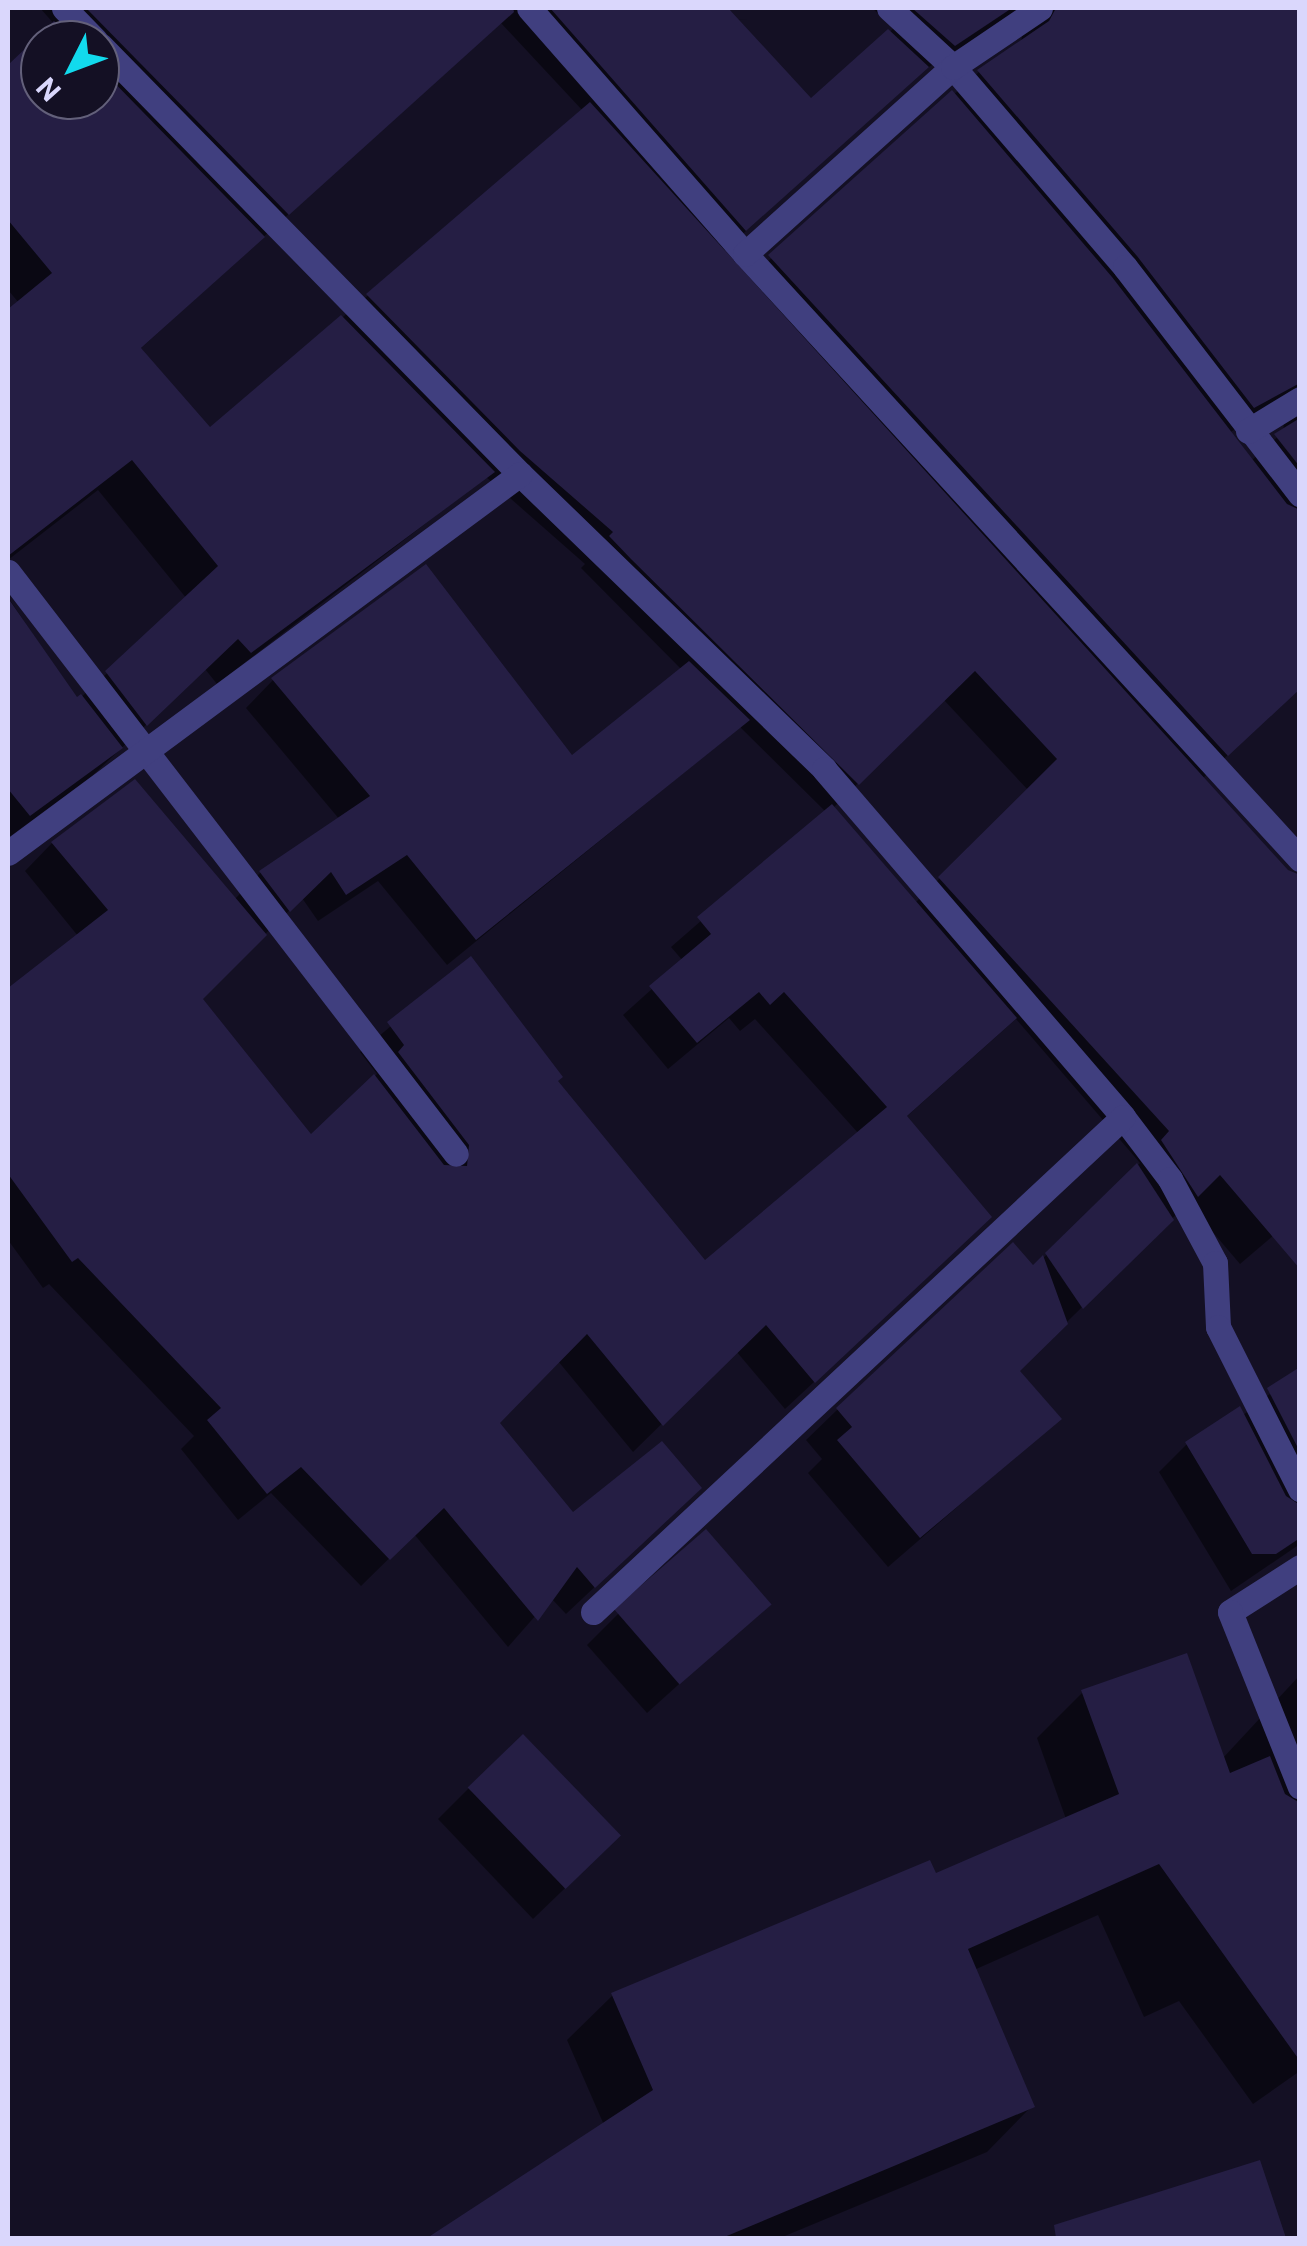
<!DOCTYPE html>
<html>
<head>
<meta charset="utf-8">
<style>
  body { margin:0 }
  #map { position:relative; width:1307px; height:2246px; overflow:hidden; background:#141024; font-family:Roboto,sans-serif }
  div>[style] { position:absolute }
  .shadow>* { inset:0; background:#0007 }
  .building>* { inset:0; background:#251e44; transform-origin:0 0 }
  .street>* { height:25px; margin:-12.5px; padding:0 12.5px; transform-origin:12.5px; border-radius:12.5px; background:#403f7f }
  span { translate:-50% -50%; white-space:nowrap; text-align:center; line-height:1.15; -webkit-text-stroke:9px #141024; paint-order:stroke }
  .frame { position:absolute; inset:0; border:10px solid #dad7fc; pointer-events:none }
  .north { position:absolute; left:20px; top:20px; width:100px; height:100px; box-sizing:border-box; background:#141024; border:2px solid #63607a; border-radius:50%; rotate:228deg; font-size:28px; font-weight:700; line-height:40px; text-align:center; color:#dad7fc }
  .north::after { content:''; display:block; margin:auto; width:35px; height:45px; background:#12daed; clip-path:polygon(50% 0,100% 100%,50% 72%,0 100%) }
</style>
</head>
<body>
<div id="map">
  <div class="shadow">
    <i style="clip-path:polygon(evenodd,40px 8px,724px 8px,810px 102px,894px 28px,872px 8px,1300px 8px,1300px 688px,1202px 779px,1300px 1213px,1240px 1264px,1188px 1203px,1017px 1371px,1059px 1419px,888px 1567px,808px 1473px,822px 1459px,806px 1440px,837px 1410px,1032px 1269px,1140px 1163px,1016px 1019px,905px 1118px,961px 1245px,785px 1409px,736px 1351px,633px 1452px,558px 1361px,497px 1423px,573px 1516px,670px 1516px,566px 1614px,551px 1598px,508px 1647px,414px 1534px,361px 1586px,271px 1493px,238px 1520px,181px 1449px,194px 1436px,49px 1284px,43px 1288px,8px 1240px,8px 991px,78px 936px,25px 871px,52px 843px,234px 900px,260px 873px,340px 820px,246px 708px,273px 680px,572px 759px,682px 670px,581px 568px,585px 564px,486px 477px,217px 684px,205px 669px,92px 776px,8px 838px,8px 597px,77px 701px,187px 599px,98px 490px,8px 560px,8px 312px,19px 303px,8px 290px,8px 69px,55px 25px,40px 8px,500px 22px,583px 111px,210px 431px,139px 350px,500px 22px,40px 8px,999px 24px,1023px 28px,1021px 43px,979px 72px,748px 279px,723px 252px,919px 73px,999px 24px,40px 8px,40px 40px,100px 40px,100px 100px,40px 100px,40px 40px,40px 8px,1260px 414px,1283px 420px,1284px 431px,1251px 461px,1229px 433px,1260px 414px,40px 8px,943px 699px,1028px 790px,915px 903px,833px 808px,943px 699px,40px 8px,740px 727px,826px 812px,671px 947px,683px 961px,623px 1015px,668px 1069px,729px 1018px,740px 1031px,755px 1019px,859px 1134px,704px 1263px,555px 1081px,471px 959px,360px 1052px,377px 1074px,311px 1138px,200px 998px,302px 898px,318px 921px,378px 881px,447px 965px,740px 727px)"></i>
    <i style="clip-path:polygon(1300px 1370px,1300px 1544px,1231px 1591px,1159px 1472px,1187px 1444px,1242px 1416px)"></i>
    <i style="clip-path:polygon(768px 1604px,647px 1713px,587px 1645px,618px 1614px)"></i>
    <i style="clip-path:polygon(1300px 1675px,1300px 2071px,1253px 2104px,1179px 2001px,1144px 2017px,1098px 1915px,974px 1970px,1032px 2106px,987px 2152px,780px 2238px,432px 2238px,604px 2125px,567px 2040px,613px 1995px,935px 1876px,1066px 1819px,1037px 1738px,1083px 1692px,1222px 1759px)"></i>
    <i style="clip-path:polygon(469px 1788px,587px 1867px,533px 1919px,438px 1819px)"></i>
    <i style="clip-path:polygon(1122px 2227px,1281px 2229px,1271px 2238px,1126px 2238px)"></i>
  </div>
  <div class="building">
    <i style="clip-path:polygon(86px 8px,513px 8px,514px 12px,289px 215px)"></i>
    <i style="clip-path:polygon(550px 8px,728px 8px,811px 98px,888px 29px,929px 67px,746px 231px)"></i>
    <i style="clip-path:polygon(912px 8px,1012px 8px,955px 46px)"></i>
    <i style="clip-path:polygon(1056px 8px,1300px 8px,1300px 383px,1254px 408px,1137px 256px,977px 70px,1049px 21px)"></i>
    <i style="clip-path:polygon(54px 21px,72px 40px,40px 40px,40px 100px,100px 100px,100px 68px,265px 237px,141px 348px,210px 427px,341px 315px,495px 472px,251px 653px,238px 639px,147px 726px,105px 671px,218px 566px,132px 460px,8px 556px,8px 309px,52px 273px,8px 220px,8px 65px)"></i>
    <i style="clip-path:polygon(952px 90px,1112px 277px,1287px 504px,1300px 510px,1300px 689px,1228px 756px,768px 255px)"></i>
    <i style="clip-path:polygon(590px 102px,1288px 870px,1300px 875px,1300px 1269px,1220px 1175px,1198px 1197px,1161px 1140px,1169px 1131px,938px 877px,1057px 759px,975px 671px,859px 785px,631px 559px,609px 536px,613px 532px,520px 451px,366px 294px)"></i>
    <i style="clip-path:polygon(1300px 418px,1300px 467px,1274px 434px)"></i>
    <i style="clip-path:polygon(426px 564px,572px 755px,689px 661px,750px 720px,476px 940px,407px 855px,346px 895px,331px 872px,290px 912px,259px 871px,370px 796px,271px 678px)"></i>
    <i style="clip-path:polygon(8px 598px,77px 697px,81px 694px,123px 748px,30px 816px,8px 789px)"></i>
    <i style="clip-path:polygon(135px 779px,267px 935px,203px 999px,311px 1134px,374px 1074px,444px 1165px,467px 1166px,469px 1145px,398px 1052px,404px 1045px,387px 1022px,471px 956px,563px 1077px,558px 1081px,705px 1260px,887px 1107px,784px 992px,770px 1005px,759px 992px,697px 1043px,649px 986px,711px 934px,697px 917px,832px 804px,1017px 1018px,907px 1116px,992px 1217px,815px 1383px,766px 1325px,663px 1426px,587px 1334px,500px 1423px,573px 1512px,662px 1441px,702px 1488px,595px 1588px,577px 1567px,538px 1621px,444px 1508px,390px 1560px,301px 1467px,267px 1494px,207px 1420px,221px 1408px,78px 1258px,72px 1262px,8px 1174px,8px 988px,108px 910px,51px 842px)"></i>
    <i style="clip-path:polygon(1137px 1163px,1174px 1220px,1083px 1309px,1045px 1253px)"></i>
    <i style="clip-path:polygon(1013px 1242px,1033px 1265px,1043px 1255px,1068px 1324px,1020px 1371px,1062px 1419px,920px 1538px,837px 1440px,852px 1427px,836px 1408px)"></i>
    <i style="clip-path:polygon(1300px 1367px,1300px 1452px,1267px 1388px)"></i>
    <i style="clip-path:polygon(1240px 1406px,1286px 1496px,1300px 1505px,1300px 1538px,1276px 1554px,1252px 1554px,1185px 1442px)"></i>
    <i style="left:706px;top:1529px;width:100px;height:122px;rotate:49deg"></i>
    <i style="clip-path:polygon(1187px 1653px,1230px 1773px,1270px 1756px,1285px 1794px,1300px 1803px,1300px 2061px,1159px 1864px,968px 1949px,1035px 2107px,722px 2238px,427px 2238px,653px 2090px,611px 1993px,930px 1860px,936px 1873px,1119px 1794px,1081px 1690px)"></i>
    <i style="left:523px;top:1734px;width:141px;height:77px;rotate:46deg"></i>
    <i style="clip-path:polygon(1260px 2160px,1286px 2238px,1056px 2238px,1054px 2225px)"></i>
  </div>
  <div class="street">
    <i style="left:64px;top:8px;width:45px;rotate:45.9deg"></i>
    <i style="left:529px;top:8px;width:327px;rotate:48.7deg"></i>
    <i style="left:745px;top:254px;width:821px;rotate:47.47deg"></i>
    <i style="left:889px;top:8px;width:87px;rotate:42.7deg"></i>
    <i style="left:953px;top:67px;width:264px;rotate:49.3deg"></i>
    <i style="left:1125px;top:267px;width:287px;rotate:52.4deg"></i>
    <i style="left:100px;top:45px;width:600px;rotate:45.61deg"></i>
    <i style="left:520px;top:474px;width:424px;rotate:44.1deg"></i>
    <i style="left:824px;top:769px;width:459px;rotate:49.3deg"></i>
    <i style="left:1123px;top:1117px;width:78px;rotate:52.8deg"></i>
    <i style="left:1170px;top:1179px;width:95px;rotate:61.8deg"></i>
    <i style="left:1215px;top:1263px;width:64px;rotate:87.3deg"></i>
    <i style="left:1218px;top:1327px;width:182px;rotate:63.2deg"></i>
    <i style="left:745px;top:254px;width:280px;rotate:-42deg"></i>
    <i style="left:953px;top:67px;width:105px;rotate:-34.1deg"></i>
    <i style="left:1248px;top:431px;width:61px;rotate:-31.6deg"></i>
    <i style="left:8px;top:572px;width:734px;rotate:52.41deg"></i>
    <i style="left:8px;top:853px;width:637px;rotate:-36.51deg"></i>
    <i style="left:1300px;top:1567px;width:83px;rotate:147.3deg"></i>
    <i style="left:1230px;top:1612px;width:188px;rotate:68.2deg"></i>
    <i style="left:593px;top:1612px;width:725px;rotate:-43.04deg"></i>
  </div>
  <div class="frame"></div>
  <div class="north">N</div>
</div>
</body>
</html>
